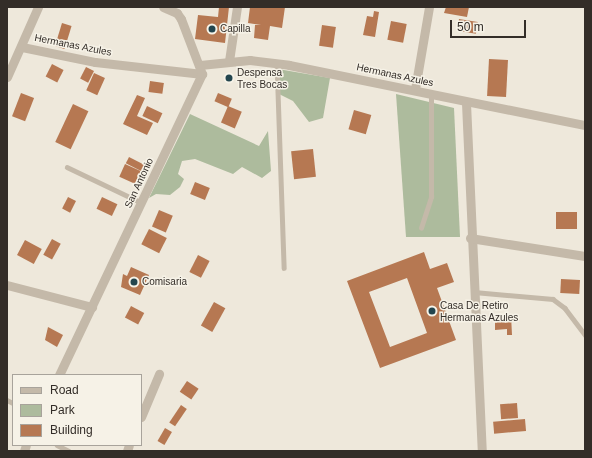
<!DOCTYPE html>
<html>
<head>
<meta charset="utf-8">
<style>
  body { margin:0 }
  #map { position:relative; width:592px; height:458px; overflow:hidden; background:#eee8db; font-family:Helvetica,sans-serif }
  div>[style] { position:absolute }
  .green>* { inset:0; background:#adbb9d }
  .building>* { inset:0; background:#b67852; transform-origin:0 0 }
  .lane>* { height:4.5px; margin:-2.25px; padding:0 2.25px; transform-origin:2.25px; border-radius:2.25px; background:#c4b9a9 }
  .street>* { height:9px; margin:-4.5px; padding:0 4.5px; transform-origin:4.5px; border-radius:4.5px; background:#c4b9a9 }
  .dots>* { width:11px; height:11px; translate:-50% -50%; box-sizing:border-box; border:2px solid #f6f2e7; border-radius:50% }
  span { translate:-50% -50%; white-space:nowrap; text-align:center; line-height:1.15; -webkit-text-stroke:3px #f6f2e7; paint-order:stroke }
  .poi-label { font-size:10px; color:#332d28 }
  .left { translate:0 -50%; text-align:left }
  .street-label { font-size:10px; color:#332d28 }
  .frame { position:absolute; inset:0; border:8px solid #332d28; pointer-events:none }
  .legend { position:absolute; left:12px; top:374px; width:130px; height:72px; box-sizing:border-box; background:#f6f2e7; border:1px solid #a8a39b; margin:0; padding:5px 7px; list-style:none; font-size:12px; color:#332d28 }
  .legend li { display:flex; align-items:center; gap:8px; height:20px }
  .legend b { width:20px; border:1px solid #a8a39b }
  .scale { position:absolute; left:450px; top:20px; width:76px; height:18px; box-sizing:border-box; border:2px solid #332d28; border-top:0; padding-left:5px; font-size:12px; line-height:14px; white-space:nowrap; color:#332d28; -webkit-text-stroke:3px #f6f2e7; paint-order:stroke }
</style>
</head>
<body>
<div id="map">
  <div class="green">
    <i style="clip-path:polygon(278px 69px,330px 78px,323px 118px,309px 122px,293px 101px,279px 94px)"></i>
    <i style="clip-path:polygon(396px 94px,454px 108px,460px 237px,406px 237px)"></i>
    <i style="clip-path:polygon(190px 114px,259px 146px,268px 131px,271px 171px,262px 178px,242px 167px,233px 174px,195px 159px,182px 161px,178px 174px,184px 179px,180px 187px,170px 195px,156px 194px,149px 198px)"></i>
  </div>
  <div class="building">
    <i style="clip-path:polygon(219px 7px,229px 7px,225px 43px,195px 39px,198px 15px,218px 17px)"></i>
    <i style="clip-path:polygon(250px 7px,285px 7px,282px 28px,270px 26px,268px 40px,254px 38px,255px 25px,261px 25px,248px 23px)"></i>
    <i style="clip-path:polygon(446px 7px,469px 7px,467px 17px,444px 13px)"></i>
    <i style="clip-path:polygon(374px 11px,379px 12px,375px 37px,363px 35px,367px 16px,373px 17px)"></i>
    <i style="left:459px;top:19px;width:19px;height:12px;rotate:9deg"></i>
    <i style="left:391px;top:21px;width:16px;height:19px;rotate:11deg"></i>
    <i style="left:62px;top:23px;width:10px;height:24px;rotate:17deg"></i>
    <i style="left:322px;top:25px;width:14px;height:21px;rotate:8deg"></i>
    <i style="left:489px;top:59px;width:19px;height:37px;rotate:3deg"></i>
    <i style="left:52px;top:64px;width:13px;height:14px;rotate:27deg"></i>
    <i style="left:86px;top:67px;width:9px;height:13px;rotate:27deg"></i>
    <i style="left:94px;top:73px;width:12px;height:19px;rotate:24deg"></i>
    <i style="left:150px;top:81px;width:14px;height:11px;rotate:8deg"></i>
    <i style="left:21px;top:93px;width:14px;height:25px;rotate:21deg"></i>
    <i style="left:218px;top:93px;width:15px;height:9px;rotate:23deg"></i>
    <i style="clip-path:polygon(137px 95px,145px 98px,137px 116px,153px 123px,147px 135px,123px 124px)"></i>
    <i style="left:73px;top:104px;width:17px;height:42px;rotate:25deg"></i>
    <i style="left:147px;top:106px;width:17px;height:11px;rotate:25deg"></i>
    <i style="left:228px;top:106px;width:15px;height:18px;rotate:23deg"></i>
    <i style="left:354px;top:110px;width:18px;height:20px;rotate:16deg"></i>
    <i style="left:313px;top:149px;width:28px;height:22px;rotate:84deg"></i>
    <i style="left:129px;top:157px;width:22px;height:7px;rotate:27deg"></i>
    <i style="left:125px;top:164px;width:17px;height:14px;rotate:24deg"></i>
    <i style="left:195px;top:182px;width:16px;height:13px;rotate:22deg"></i>
    <i style="left:68px;top:197px;width:9px;height:13px;rotate:27deg"></i>
    <i style="left:102px;top:197px;width:17px;height:13px;rotate:25deg"></i>
    <i style="left:159px;top:210px;width:15px;height:18px;rotate:23deg"></i>
    <i style="left:556px;top:212px;width:21px;height:17px"></i>
    <i style="left:149px;top:229px;width:20px;height:17px;rotate:27deg"></i>
    <i style="left:52px;top:239px;width:10px;height:18px;rotate:29deg"></i>
    <i style="left:25px;top:240px;width:19px;height:17px;rotate:28deg"></i>
    <i style="clip-path:polygon(evenodd,424px 252px,430px 269px,447px 263px,454px 282px,437px 288px,456px 340px,380px 368px,347px 281px,424px 252px,407px 278px,427px 333px,390px 347px,369px 292px,407px 278px)"></i>
    <i style="left:198px;top:255px;width:13px;height:19px;rotate:27deg"></i>
    <i style="clip-path:polygon(131px 267px,149px 275px,140px 295px,121px 287px,123px 274px,127px 276px)"></i>
    <i style="left:561px;top:279px;width:19px;height:14px;rotate:3deg"></i>
    <i style="left:214px;top:302px;width:13px;height:27px;rotate:29deg"></i>
    <i style="left:131px;top:306px;width:15px;height:13px;rotate:28deg"></i>
    <i style="clip-path:polygon(495px 315px,511px 315px,512px 335px,507px 335px,507px 329px,495px 330px)"></i>
    <i style="clip-path:polygon(48px 327px,63px 335px,57px 347px,45px 340px)"></i>
    <i style="left:187px;top:381px;width:14px;height:13px;rotate:34deg"></i>
    <i style="left:517px;top:403px;width:15px;height:17px;rotate:86deg"></i>
    <i style="left:181px;top:405px;width:7px;height:21px;rotate:34deg"></i>
    <i style="left:525px;top:419px;width:12px;height:32px;rotate:85deg"></i>
    <i style="left:165px;top:428px;width:8px;height:15px;rotate:30deg"></i>
  </div>
  <div class="lane">
    <i style="left:277px;top:63px;width:205px;rotate:88deg"></i>
    <i style="left:67px;top:167px;width:83px;rotate:25.6deg"></i>
    <i style="left:421px;top:228px;width:33px;rotate:-72deg"></i>
    <i style="left:431px;top:197px;width:103px;rotate:-90deg"></i>
    <i style="left:474px;top:292px;width:79px;rotate:5.1deg"></i>
    <i style="left:553px;top:299px;width:15px;rotate:37deg"></i>
    <i style="left:565px;top:308px;width:34px;rotate:53deg"></i>
    <i style="left:7px;top:400px;width:7px;rotate:27deg"></i>
    <i style="left:57px;top:445px;width:13px;rotate:27deg"></i>
  </div>
  <div class="street">
    <i style="left:22px;top:47px;width:75px;rotate:11.6deg"></i>
    <i style="left:95px;top:62px;width:108px;rotate:6.4deg"></i>
    <i style="left:229px;top:61px;width:55px;rotate:-81.6deg"></i>
    <i style="left:200px;top:65px;width:50px;rotate:-5.7deg"></i>
    <i style="left:250px;top:60px;width:39px;rotate:7deg"></i>
    <i style="left:289px;top:65px;width:302px;rotate:11.5deg"></i>
    <i style="left:7px;top:77px;width:77px;rotate:-66.1deg"></i>
    <i style="left:415px;top:89px;width:83px;rotate:-80.3deg"></i>
    <i style="left:466px;top:103px;width:348px;rotate:87.4deg"></i>
    <i style="left:470px;top:238px;width:116px;rotate:8.9deg"></i>
    <i style="left:7px;top:285px;width:88px;rotate:14.5deg"></i>
    <i style="left:59px;top:375px;width:333px;rotate:-64.6deg"></i>
    <i style="left:202px;top:74px;width:59px;rotate:-110.9deg"></i>
    <i style="left:181px;top:19px;width:7px;rotate:-124deg"></i>
    <i style="left:177px;top:13px;width:15px;rotate:-157deg"></i>
    <i style="left:141px;top:417px;width:47px;rotate:-67.3deg"></i>
    <i style="left:24px;top:451px;width:6px;rotate:-72deg"></i>
    <i style="left:127px;top:451px;width:6px;rotate:-72deg"></i>
  </div>
  <div class="dots">
    <i style="left:212px;top:29px;background:#23454e"></i>
    <i style="left:229px;top:78px;background:#23454e"></i>
    <i style="left:134px;top:282px;background:#23454e"></i>
    <i style="left:432px;top:311px;background:#23454e"></i>
  </div>
  <div class="poi-label">
    <span class="left" style="left:220px;top:29px">Capilla</span>
    <span class="left" style="left:237px;top:78px">Despensa<br>Tres Bocas</span>
    <span class="left" style="left:142px;top:282px">Comisaria</span>
    <span class="left" style="left:440px;top:311px">Casa De Retiro<br>Hermanas Azules</span>
  </div>
  <div class="street-label">
    <span style="left:73px;top:45px;rotate:11deg">Hermanas Azules</span>
    <span style="left:395px;top:75px;rotate:12deg">Hermanas Azules</span>
    <span style="left:139px;top:183px;rotate:-65deg">San Antonio</span>
  </div>
  <div class="frame"></div>
  <ul class="legend">
  <li><b style="height:5px;background:#c4b9a9"></b>Road</li>
  <li><b style="height:11px;background:#adbb9d"></b>Park</li>
  <li><b style="height:11px;background:#b67852"></b>Building</li>
  </ul>
  <div class="scale">50 m</div>
</div>
</body>
</html>
